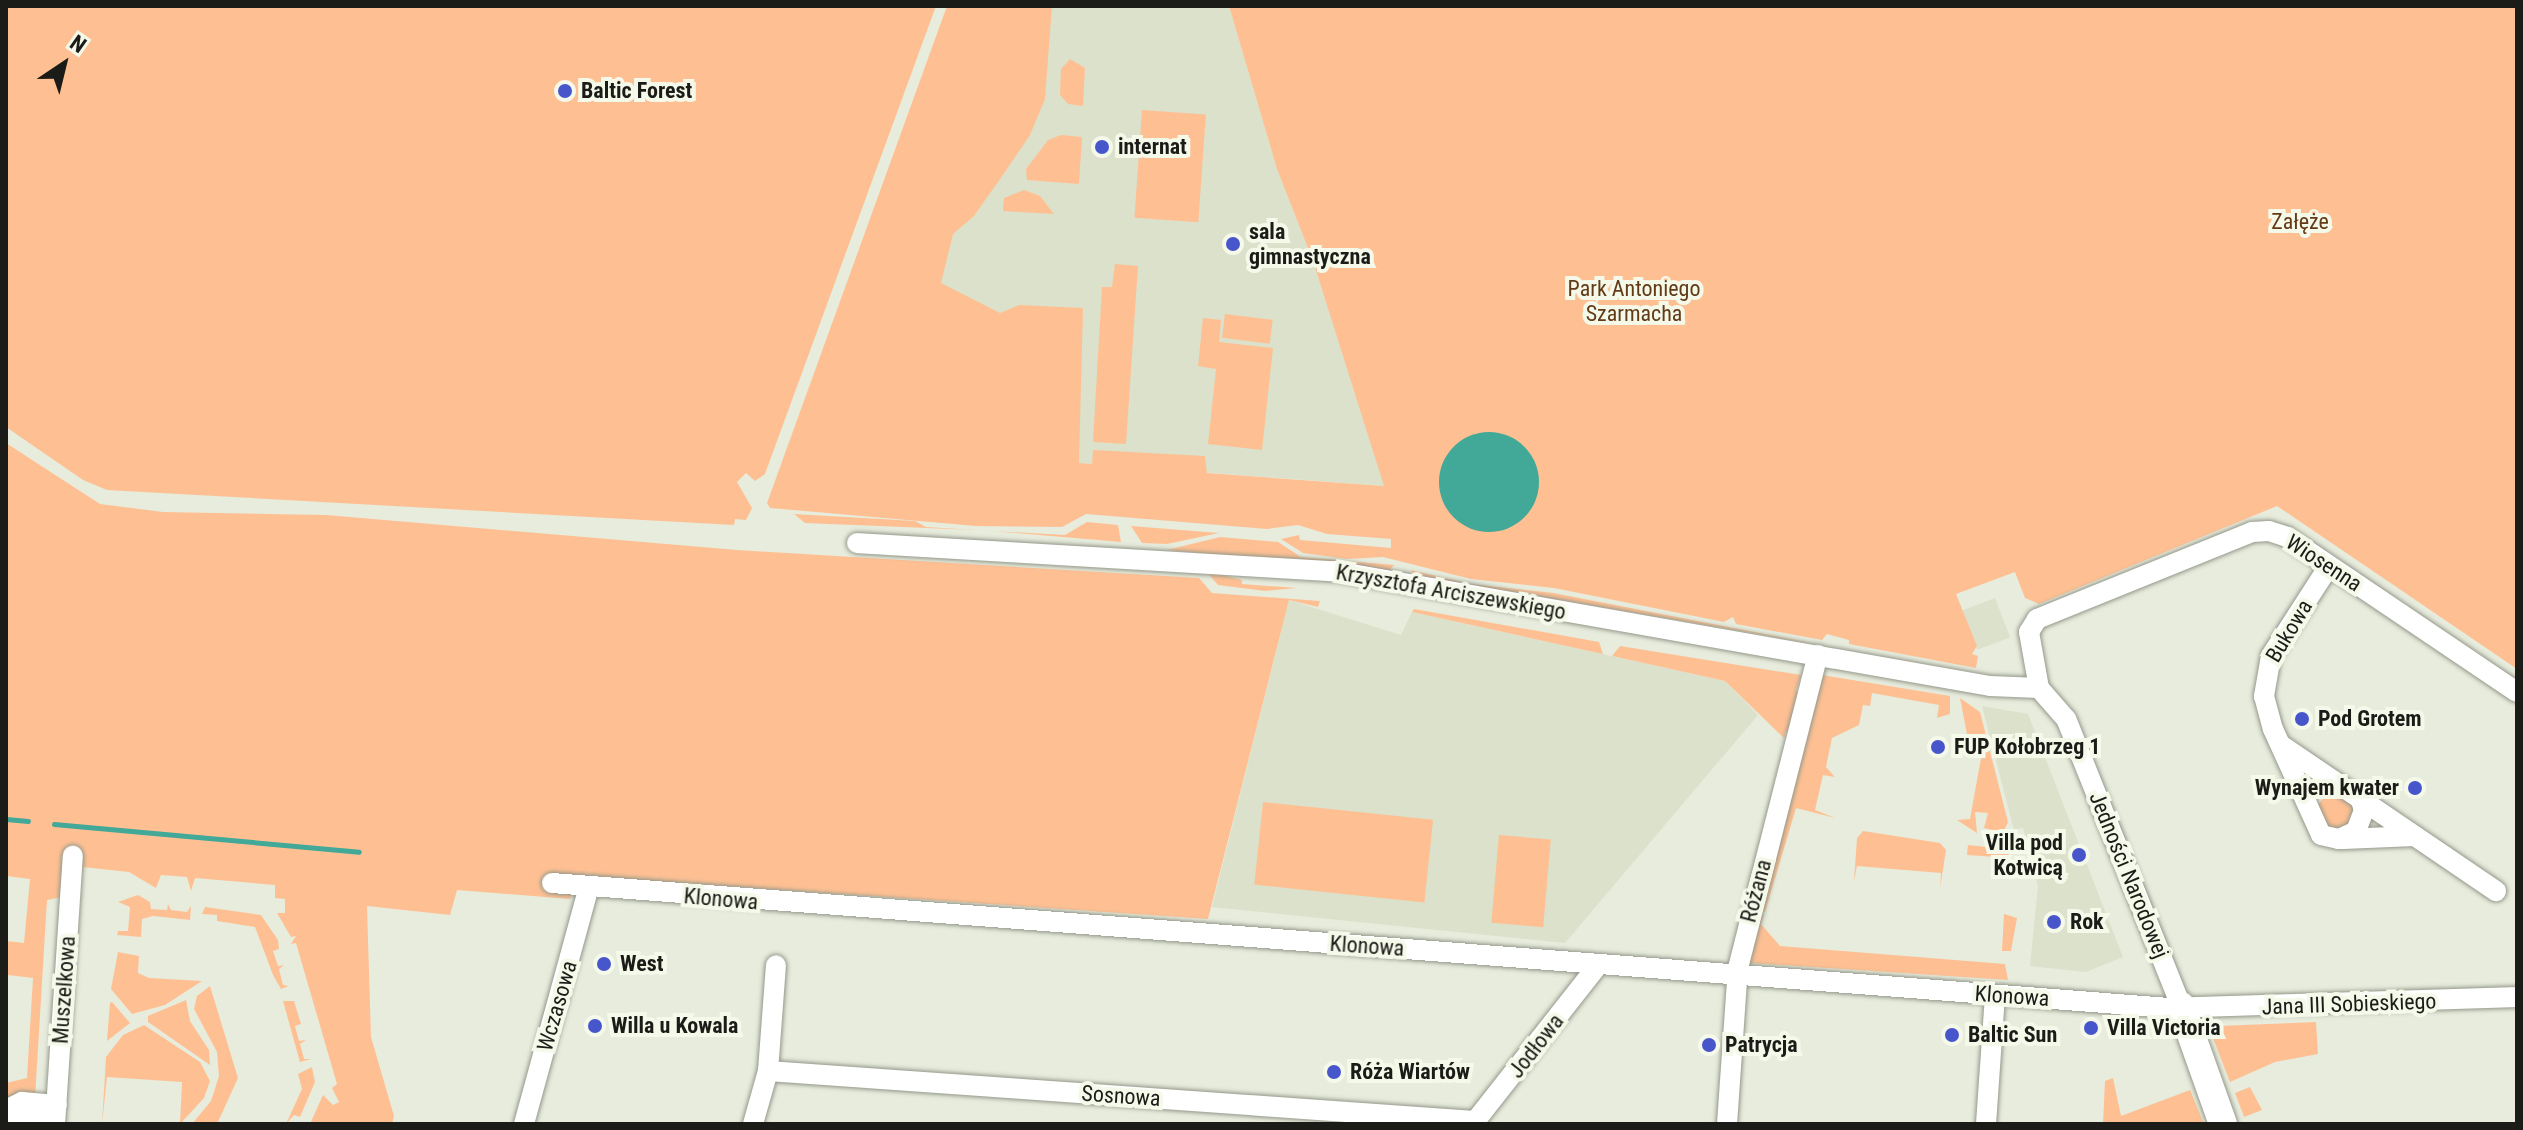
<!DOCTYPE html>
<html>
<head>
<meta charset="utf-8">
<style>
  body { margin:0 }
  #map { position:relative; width:2523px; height:1130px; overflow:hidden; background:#e7ecdd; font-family:"Roboto Condensed",sans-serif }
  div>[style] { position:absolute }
  .built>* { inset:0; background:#dbe1cb; transform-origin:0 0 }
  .green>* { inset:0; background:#fec093; transform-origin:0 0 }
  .round { border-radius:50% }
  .water>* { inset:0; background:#42a898 }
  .stream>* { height:5px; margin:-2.5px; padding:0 2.5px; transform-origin:2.5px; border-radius:2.5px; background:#42a898 }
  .roads { filter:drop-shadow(0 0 2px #94988a) drop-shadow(0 0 2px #94988a) }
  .street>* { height:20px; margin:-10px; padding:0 10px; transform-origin:10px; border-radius:10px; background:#fff }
  .secondary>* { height:28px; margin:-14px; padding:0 14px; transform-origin:14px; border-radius:14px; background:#fff }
  .dots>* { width:22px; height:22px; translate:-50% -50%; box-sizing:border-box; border:4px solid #f5f9ea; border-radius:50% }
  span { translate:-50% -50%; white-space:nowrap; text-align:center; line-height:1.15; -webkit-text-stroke:8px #f5f9ea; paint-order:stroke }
  .poi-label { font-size:22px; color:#1b1c17; font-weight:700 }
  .left { translate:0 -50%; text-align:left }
  .right { translate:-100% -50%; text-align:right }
  .park-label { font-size:22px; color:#633a16 }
  .street-label { font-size:22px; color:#1b1c17 }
  .frame { position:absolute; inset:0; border:8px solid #1b1c17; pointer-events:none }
  .north { position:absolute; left:24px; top:24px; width:80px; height:80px; -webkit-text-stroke:6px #f5f9ea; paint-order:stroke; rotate:35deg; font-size:22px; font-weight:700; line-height:32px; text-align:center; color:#1b1c17 }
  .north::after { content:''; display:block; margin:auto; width:28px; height:36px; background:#1b1c17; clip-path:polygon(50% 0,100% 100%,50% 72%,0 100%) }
</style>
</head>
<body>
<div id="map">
  <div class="built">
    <i style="clip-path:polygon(1015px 6px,1229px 6px,1277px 169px,1313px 261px,1385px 486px,852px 446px)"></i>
    <i style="left:1995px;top:598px;width:42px;height:35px;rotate:69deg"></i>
    <i style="clip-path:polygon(1289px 600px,1401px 635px,1412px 612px,1725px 681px,1758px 715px,1565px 943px,1212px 907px)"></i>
    <i style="clip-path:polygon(1982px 706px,2028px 714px,2123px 957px,2086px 972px,2030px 966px,2038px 886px,2023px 828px,2014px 830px)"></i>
  </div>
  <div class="green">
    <i style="clip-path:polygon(6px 6px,936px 6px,765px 474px,755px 481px,746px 473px,737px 482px,752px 508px,746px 520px,735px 519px,734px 525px,107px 490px,83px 480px,6px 427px)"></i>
    <i style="clip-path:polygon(947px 6px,1052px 6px,1045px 99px,1030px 135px,1005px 172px,974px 216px,953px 234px,941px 283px,1000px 313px,1019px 305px,1083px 308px,1079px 463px,1092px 464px,1093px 450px,1205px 456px,1207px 473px,1384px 486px,1313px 261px,1277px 169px,1229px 6px,2517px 6px,2517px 669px,2277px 506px,2039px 604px,2025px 598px,2015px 572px,1956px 594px,1977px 646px,1972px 654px,1978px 656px,1976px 668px,1849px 644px,1849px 640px,1827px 634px,1822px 640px,1736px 624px,1733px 617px,1724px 622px,1554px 588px,1471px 579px,1383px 557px,1347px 559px,1303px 553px,1281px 539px,1299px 535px,1300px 540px,1391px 548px,1391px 539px,1327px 534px,1298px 525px,1267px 529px,1086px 514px,1062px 527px,976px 526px,770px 508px,767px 503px)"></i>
    <i style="clip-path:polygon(1070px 59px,1085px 68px,1083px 106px,1068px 104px,1060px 95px,1061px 69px)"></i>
    <i style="left:1142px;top:110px;width:64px;height:108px;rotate:4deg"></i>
    <i style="clip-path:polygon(1061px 135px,1082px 137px,1079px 184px,1027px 180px,1026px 169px,1048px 140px)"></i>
    <i style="clip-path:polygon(1024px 190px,1040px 196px,1054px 214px,1003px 211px,1004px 198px)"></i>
    <i style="clip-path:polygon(1115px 264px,1138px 266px,1126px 444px,1093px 442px,1102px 287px,1112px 287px)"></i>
    <i style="left:1225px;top:314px;width:48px;height:24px;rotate:7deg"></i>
    <i style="clip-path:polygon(1203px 318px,1221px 320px,1219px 342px,1273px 348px,1262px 450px,1208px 444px,1216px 369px,1198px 366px)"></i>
    <i style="clip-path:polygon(6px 443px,100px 504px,163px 512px,326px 515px,737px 550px,1199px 578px,1212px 593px,1320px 601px,1318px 607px,1289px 600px,1208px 919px,576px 876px,570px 899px,457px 890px,450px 915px,367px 906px,371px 1037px,394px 1116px,392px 1124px,310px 1124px,323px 1095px,333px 1105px,339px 1102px,332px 1088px,337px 1084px,296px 943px,291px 944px,296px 936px,291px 937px,277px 913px,285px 913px,285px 899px,275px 898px,275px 885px,195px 878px,191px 891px,187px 877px,161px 875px,156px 888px,129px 872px,64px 865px,61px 897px,47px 900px,35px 1098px,6px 1101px,6px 1083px,27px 1078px,33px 978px,8px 975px,6px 968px,6px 941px,24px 943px,30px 879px,6px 876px)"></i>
    <i style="clip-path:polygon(794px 514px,915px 521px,926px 527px,975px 530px,805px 523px)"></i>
    <i style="clip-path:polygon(1087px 522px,1118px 525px,1121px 542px,991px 531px,1065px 535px)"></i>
    <i style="clip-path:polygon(1131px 526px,1219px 533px,1167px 544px,1142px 543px)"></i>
    <i style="clip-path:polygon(1220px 537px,1278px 542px,1301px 557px,1394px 565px,1389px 571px,1146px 548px,1167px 550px)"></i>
    <i style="clip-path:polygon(1411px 570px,1471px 584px,1553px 593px,1822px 645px,1414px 575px)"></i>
    <i style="clip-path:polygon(1206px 571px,1242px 580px,1242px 584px,1297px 588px,1265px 591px,1218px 585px)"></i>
    <i style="clip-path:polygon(1414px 609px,1599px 642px,1603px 654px,1412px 612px)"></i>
    <i style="clip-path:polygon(1620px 646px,1801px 675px,1796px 691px,1803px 692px,1792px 732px,1786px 731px,1784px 738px,1725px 681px,1612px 656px)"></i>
    <i style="clip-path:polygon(1822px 675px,1950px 696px,1950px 714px,1937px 718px,1939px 705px,1872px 693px,1870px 706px,1863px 705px,1859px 725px,1832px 738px,1826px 767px,1835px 777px,1823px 775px,1815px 810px,1835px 818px,1796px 808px,1765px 912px,1757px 910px)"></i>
    <i style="clip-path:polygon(1960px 698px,1980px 712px,2008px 822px,2003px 833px,1984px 828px,1988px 813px,1975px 812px,1977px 833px,1957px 820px,1970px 819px,1982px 753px,1970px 750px)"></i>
    <i class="round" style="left:2317px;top:794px;width:36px;height:36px"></i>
    <i style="left:1263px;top:802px;width:171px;height:83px;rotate:6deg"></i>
    <i style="clip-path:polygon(1863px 831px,1940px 843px,1946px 850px,1940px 888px,1941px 873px,1857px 866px,1854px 881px,1857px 838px)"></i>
    <i style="left:1499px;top:835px;width:52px;height:88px;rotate:5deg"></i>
    <i style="clip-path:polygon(1968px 845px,2005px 849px,2011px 858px,1967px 855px)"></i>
    <i style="clip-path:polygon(138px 895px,150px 902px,151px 909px,167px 910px,168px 904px,171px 910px,187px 912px,191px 906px,190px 920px,153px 916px,142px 919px,141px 937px,117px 935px,118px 931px,128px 931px,130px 907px,118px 902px)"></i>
    <i style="clip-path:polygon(205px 907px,261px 915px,278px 940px,279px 949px,273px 951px,278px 966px,284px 965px,279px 969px,283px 985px,289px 986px,281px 989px,273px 975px,255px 927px,217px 921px,217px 915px,202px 914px)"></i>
    <i style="clip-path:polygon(1757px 913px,1764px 915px,1761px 924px,1780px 946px,2005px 964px,2008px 980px,1750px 963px)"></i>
    <i style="clip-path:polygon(2004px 914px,2017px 918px,2011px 951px,2002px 951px)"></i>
    <i style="clip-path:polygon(118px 952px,139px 956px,138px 973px,149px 978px,202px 981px,165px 1005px,132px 1014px,111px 989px)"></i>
    <i style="clip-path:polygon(210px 986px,238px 1078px,217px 1124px,192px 1124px,211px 1101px,219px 1076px,217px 1052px,194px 1009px,197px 996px)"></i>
    <i style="clip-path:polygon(186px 1000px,190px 1021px,209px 1050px,210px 1065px,148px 1022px,148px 1016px)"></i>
    <i style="clip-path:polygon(283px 1001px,294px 1001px,301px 1024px,295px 1026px,299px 1041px,306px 1040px,300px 1044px,304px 1059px,311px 1059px,300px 1062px)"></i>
    <i style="clip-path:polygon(112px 1002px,130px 1023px,107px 1041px,110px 1003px)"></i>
    <i style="clip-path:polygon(2316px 1022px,2318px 1054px,2275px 1062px,2230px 1082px,2211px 1033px,2217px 1026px)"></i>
    <i style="clip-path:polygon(144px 1025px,200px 1062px,210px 1081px,204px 1098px,180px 1124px,182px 1082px,107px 1077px,102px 1124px,106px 1057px,123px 1035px)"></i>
    <i style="clip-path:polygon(312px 1067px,315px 1082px,300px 1117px,294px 1115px,286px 1124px,302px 1089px,298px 1074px)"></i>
    <i style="clip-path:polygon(2113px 1078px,2121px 1116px,2190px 1090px,2204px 1124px,2103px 1124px,2105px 1081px)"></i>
    <i style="clip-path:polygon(2250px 1087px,2262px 1110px,2244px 1117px,2235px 1093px)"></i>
  </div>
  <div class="water">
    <i class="round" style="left:1439px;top:432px;width:100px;height:100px"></i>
  </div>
  <div class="stream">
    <i style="left:6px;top:819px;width:22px;rotate:5deg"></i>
    <i style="left:54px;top:824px;width:306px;rotate:5.2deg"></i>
  </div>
  <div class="roads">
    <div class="street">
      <i style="left:857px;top:543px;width:479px;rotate:3.4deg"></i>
      <i style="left:1335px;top:571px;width:665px;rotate:9.96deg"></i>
      <i style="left:1990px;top:686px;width:49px;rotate:2.3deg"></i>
      <i style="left:2329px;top:566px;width:107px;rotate:122.8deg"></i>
      <i style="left:2271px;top:656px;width:41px;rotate:99.9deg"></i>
      <i style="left:2264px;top:696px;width:34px;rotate:75deg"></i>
      <i style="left:2273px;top:729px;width:116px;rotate:65.6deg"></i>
      <i style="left:2321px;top:835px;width:18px;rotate:13deg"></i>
      <i style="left:2339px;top:839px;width:19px;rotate:-25deg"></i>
      <i style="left:2356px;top:831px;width:22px;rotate:-69deg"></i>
      <i style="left:2364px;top:810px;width:13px;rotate:-108deg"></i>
      <i style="left:2281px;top:745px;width:260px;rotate:34.2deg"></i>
      <i style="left:2343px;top:839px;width:72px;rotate:-2.4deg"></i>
      <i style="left:552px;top:883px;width:1621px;rotate:4.42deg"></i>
      <i style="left:2168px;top:1008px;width:349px;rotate:-1.8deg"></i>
      <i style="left:2181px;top:1006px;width:309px;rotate:-111.8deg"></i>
      <i style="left:2066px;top:719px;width:41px;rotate:-131.1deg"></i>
      <i style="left:2039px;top:688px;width:57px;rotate:-100.1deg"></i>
      <i style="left:2029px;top:632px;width:15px;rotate:-58deg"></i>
      <i style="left:2037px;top:619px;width:232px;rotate:-22deg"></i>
      <i style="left:2252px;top:532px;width:17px;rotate:-3deg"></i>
      <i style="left:2269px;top:531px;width:19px;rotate:18deg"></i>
      <i style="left:2287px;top:537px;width:277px;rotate:34deg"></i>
      <i style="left:768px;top:1071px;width:708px;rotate:4.05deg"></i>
      <i style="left:6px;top:1110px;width:18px;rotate:-27deg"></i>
      <i style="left:22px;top:1102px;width:35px;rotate:5deg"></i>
      <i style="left:6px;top:1117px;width:49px;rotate:3.5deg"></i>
      <i style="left:55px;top:1124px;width:269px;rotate:-86.2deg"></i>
      <i style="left:524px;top:1124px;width:246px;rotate:-74.7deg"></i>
      <i style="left:753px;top:1124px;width:55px;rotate:-74.2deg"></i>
      <i style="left:768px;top:1071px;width:106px;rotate:-85.7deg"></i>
      <i style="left:1473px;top:1124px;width:202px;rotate:-51.8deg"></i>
      <i style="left:1727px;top:1124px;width:156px;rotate:-86deg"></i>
      <i style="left:1738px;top:968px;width:323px;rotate:-75.7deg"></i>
      <i style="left:1986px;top:1124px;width:129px;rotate:-86deg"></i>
    </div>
    <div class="secondary">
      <i style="left:2181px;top:1006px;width:125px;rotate:70.4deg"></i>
    </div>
  </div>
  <div class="dots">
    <i style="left:565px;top:91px;background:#4856cb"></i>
    <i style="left:1102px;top:147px;background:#4856cb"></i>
    <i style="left:1233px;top:244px;background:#4856cb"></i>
    <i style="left:2302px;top:719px;background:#4856cb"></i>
    <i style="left:1938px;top:747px;background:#4856cb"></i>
    <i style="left:2415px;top:788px;background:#4856cb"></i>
    <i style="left:2079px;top:855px;background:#4856cb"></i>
    <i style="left:2054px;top:922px;background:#4856cb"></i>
    <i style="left:604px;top:964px;background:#4856cb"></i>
    <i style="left:595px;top:1026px;background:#4856cb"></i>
    <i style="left:2091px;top:1028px;background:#4856cb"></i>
    <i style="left:1952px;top:1035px;background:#4856cb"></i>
    <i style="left:1709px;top:1045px;background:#4856cb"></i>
    <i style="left:1334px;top:1072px;background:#4856cb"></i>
  </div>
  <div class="poi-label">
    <span class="left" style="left:581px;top:91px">Baltic Forest</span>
    <span class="left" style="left:1118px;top:147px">internat</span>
    <span class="left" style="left:1249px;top:244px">sala<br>gimnastyczna</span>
    <span class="left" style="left:2318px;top:719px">Pod Grotem</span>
    <span class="left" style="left:1954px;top:747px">FUP Kołobrzeg 1</span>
    <span class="right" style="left:2399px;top:788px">Wynajem kwater</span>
    <span class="right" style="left:2063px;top:855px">Villa pod<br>Kotwicą</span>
    <span class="left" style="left:2070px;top:922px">Rok</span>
    <span class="left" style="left:620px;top:964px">West</span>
    <span class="left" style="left:611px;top:1026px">Willa u Kowala</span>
    <span class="left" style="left:2107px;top:1028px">Villa Victoria</span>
    <span class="left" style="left:1968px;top:1035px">Baltic Sun</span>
    <span class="left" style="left:1725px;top:1045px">Patrycja</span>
    <span class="left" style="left:1350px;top:1072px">Róża Wiartów</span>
  </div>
  <div class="park-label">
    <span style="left:2300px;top:222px">Załęże</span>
    <span style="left:1634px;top:301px">Park Antoniego<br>Szarmacha</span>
  </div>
  <div class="street-label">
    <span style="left:2324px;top:563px;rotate:33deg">Wiosenna</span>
    <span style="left:1451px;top:592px;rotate:10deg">Krzysztofa Arciszewskiego</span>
    <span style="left:2289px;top:631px;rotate:-59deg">Bukowa</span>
    <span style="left:2129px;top:875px;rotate:68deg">Jedności Narodowej</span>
    <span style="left:1756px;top:891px;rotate:-75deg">Różana</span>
    <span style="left:721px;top:899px;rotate:5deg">Klonowa</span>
    <span style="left:1367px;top:946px;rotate:4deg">Klonowa</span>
    <span style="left:64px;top:990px;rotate:-86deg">Muszelkowa</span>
    <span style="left:2012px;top:996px;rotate:4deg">Klonowa</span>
    <span style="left:2349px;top:1004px;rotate:-2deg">Jana III Sobieskiego</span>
    <span style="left:557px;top:1006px;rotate:-74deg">Wczasowa</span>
    <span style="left:1536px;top:1046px;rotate:-52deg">Jodłowa</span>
    <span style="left:1121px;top:1096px;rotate:4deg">Sosnowa</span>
  </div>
  <div class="frame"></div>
  <div class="north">N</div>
</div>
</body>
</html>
